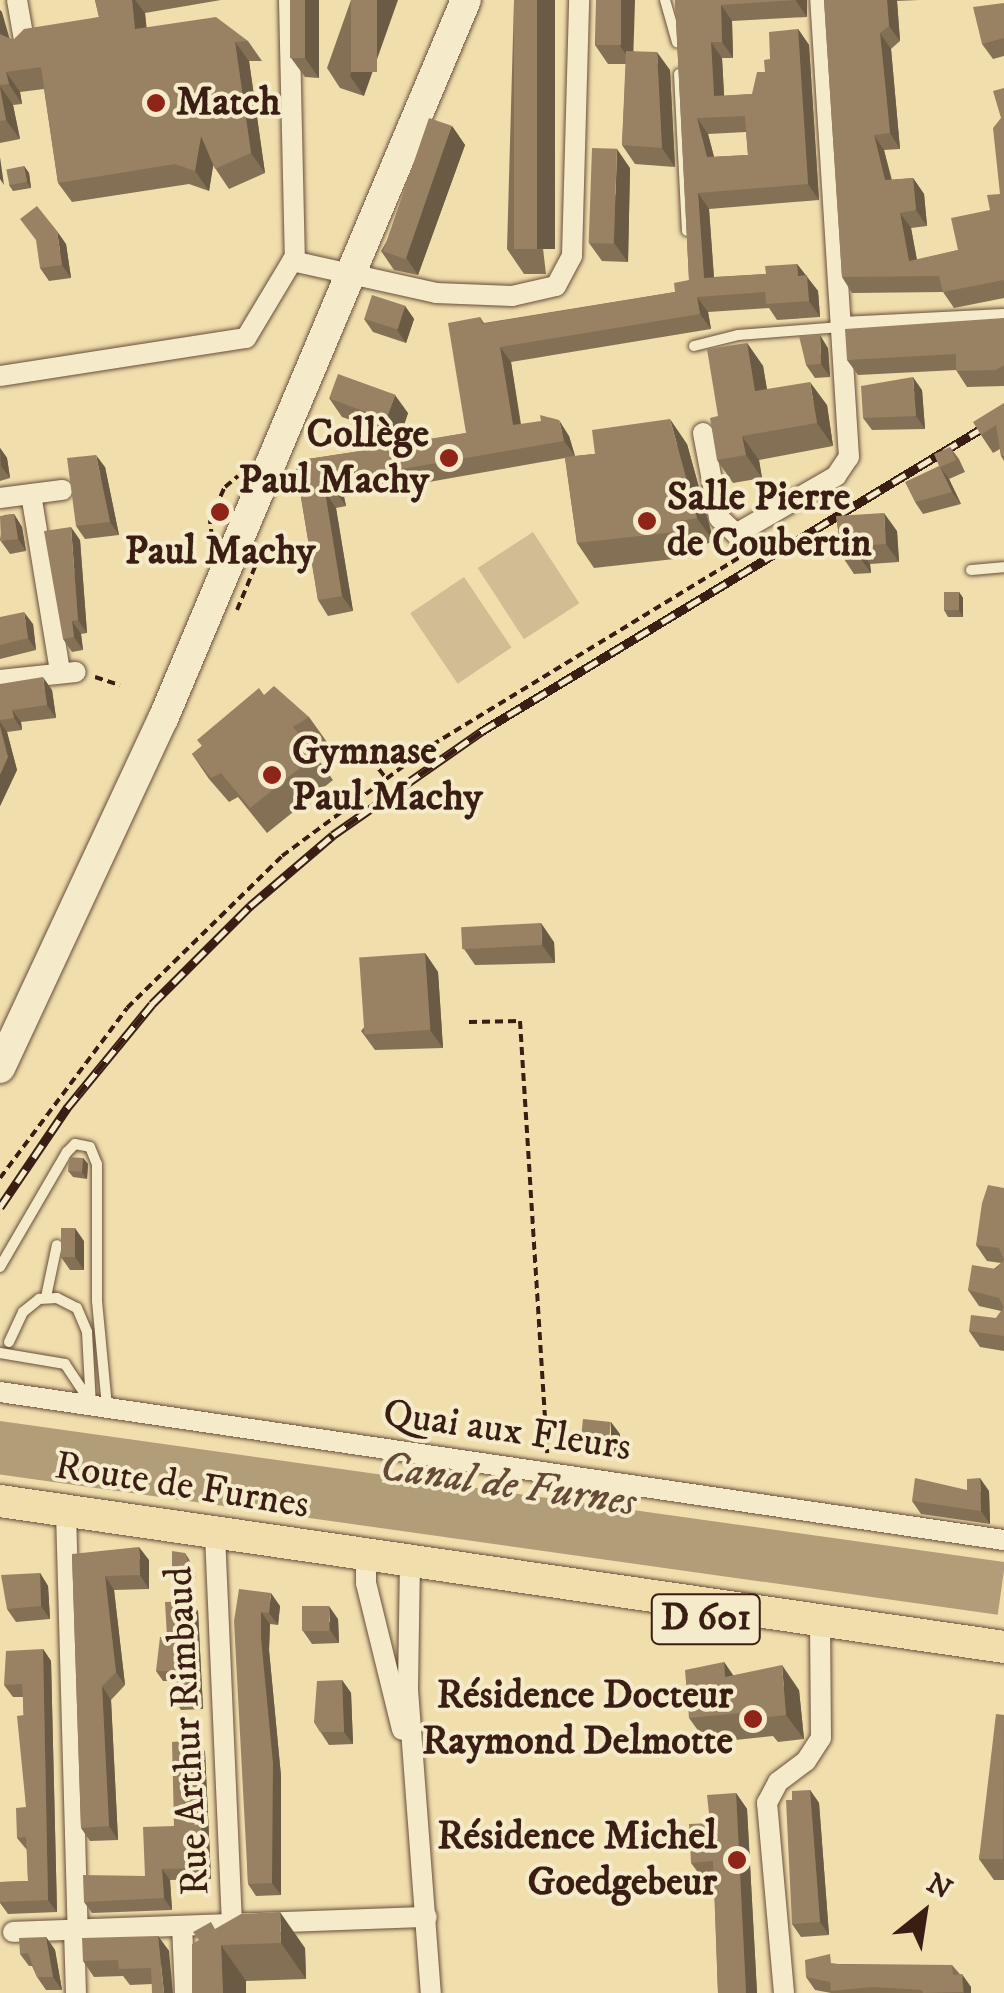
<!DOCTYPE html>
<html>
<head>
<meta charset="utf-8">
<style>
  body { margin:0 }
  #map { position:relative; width:1004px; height:1993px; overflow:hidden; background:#f0dead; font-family:"IM FELL DW Pica",serif }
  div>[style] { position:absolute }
  .green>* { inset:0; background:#d1bd93; transform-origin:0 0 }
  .water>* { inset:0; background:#b29d79; transform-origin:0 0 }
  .path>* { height:4px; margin-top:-2px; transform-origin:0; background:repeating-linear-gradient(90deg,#3b1e13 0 8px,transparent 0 13px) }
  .roads { filter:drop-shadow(0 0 2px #684e3a) drop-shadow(0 0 2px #684e3a) }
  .service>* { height:10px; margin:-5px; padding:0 5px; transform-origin:5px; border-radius:5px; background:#f5eaca }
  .minor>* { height:20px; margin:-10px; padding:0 10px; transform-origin:10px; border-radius:10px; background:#f5eaca }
  .secondary>* { height:30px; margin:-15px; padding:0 15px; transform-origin:15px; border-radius:15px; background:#f5eaca }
  .primary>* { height:32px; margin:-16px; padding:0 16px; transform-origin:16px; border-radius:16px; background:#f0dead }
  .rail>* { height:9px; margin-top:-4.5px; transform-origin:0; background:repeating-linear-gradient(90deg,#f5eaca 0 15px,#3b1e13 0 30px); box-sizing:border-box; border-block:2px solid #3b1e13 }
  .wall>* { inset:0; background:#847055 }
  .shaded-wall>* { inset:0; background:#6b5b45; transform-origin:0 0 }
  .building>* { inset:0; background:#998263; transform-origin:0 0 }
  .dots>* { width:28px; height:28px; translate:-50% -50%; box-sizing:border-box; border:5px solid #f5eaca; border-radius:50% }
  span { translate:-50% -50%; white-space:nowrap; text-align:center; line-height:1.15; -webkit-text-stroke:8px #f5eaca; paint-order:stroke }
  .shield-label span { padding:2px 8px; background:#f5eaca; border:2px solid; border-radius:8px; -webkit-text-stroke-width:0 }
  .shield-label { font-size:38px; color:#3b1e13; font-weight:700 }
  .poi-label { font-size:40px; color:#3b1e13; font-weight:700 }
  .left { translate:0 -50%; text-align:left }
  .right { translate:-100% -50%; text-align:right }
  .street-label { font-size:40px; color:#3b1e13 }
  .water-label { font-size:42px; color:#654a37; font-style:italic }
  .north { position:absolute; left:874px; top:1863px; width:100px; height:100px; -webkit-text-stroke:8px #f5eaca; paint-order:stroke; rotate:30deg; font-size:28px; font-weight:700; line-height:40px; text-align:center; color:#3b1e13 }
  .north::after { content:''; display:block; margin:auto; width:35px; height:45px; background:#3b1e13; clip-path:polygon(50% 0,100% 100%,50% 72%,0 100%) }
</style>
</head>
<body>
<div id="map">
  <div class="green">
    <i style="left:533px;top:532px;width:85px;height:66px;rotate:57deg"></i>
    <i style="left:464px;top:577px;width:85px;height:65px;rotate:56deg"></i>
  </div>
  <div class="water">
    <i style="left:0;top:1421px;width:1015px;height:53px;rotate:8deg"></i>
  </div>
  <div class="path">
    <i style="left:212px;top:537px;width:17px;rotate:-97deg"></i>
    <i style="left:210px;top:520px;width:36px;rotate:-66deg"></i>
    <i style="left:225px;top:487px;width:17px;rotate:-40deg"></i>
    <i style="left:237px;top:610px;width:70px;rotate:-67.4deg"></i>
    <i style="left:95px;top:677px;width:26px;rotate:18deg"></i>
    <i style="left:371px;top:759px;width:23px;rotate:52deg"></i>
    <i style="left:469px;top:1022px;width:51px;rotate:-1.1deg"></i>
    <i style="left:520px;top:1021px;width:433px;rotate:86.4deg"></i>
    <i style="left:0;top:1178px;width:212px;rotate:-53.2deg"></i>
    <i style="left:127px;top:1008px;width:217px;rotate:-44.4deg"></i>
    <i style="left:282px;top:856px;width:187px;rotate:-36.5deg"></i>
    <i style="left:432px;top:745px;width:401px;rotate:-31.4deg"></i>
  </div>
  <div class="roads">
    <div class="service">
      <i style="left:665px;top:0;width:44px;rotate:74.1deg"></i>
      <i style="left:679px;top:74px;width:157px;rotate:87.1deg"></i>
      <i style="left:694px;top:346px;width:45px;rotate:-14deg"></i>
      <i style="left:738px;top:335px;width:103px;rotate:-4.4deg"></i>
      <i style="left:971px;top:570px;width:33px;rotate:-5deg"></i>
      <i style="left:0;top:1267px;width:133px;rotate:-59.8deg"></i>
      <i style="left:67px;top:1152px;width:11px;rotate:-45deg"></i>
      <i style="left:75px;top:1144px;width:15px;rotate:11deg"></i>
      <i style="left:90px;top:1147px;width:18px;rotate:68deg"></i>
      <i style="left:97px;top:1164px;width:137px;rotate:90deg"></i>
      <i style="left:97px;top:1301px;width:106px;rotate:84.6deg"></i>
      <i style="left:46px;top:1297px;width:53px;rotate:-78.1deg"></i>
      <i style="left:9px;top:1342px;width:33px;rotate:-65deg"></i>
      <i style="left:23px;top:1312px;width:21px;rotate:-39deg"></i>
      <i style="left:39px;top:1299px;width:18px;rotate:-3deg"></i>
      <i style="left:57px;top:1298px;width:22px;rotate:27deg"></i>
      <i style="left:77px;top:1308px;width:26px;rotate:67deg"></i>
      <i style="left:87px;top:1332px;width:73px;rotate:86.9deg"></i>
      <i style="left:0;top:1353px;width:66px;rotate:9.6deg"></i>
      <i style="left:65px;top:1364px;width:43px;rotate:56.3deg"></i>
    </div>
    <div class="minor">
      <i style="left:17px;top:0;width:47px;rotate:80.1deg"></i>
      <i style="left:289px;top:0;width:261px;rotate:88.7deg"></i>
      <i style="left:842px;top:327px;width:162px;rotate:-2.8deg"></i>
      <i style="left:0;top:376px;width:249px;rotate:-8.8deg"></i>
      <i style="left:246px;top:338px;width:90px;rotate:-59.1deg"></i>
      <i style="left:292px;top:261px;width:148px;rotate:12.5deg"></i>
      <i style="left:436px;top:293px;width:76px;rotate:2.3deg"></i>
      <i style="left:512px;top:296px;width:45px;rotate:-12.8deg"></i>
      <i style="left:556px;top:286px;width:34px;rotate:-62deg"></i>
      <i style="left:572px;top:256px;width:256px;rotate:-88.4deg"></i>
      <i style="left:703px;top:433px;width:86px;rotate:79.3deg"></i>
      <i style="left:719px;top:518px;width:23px;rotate:43deg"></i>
      <i style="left:736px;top:534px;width:116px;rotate:-30.1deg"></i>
      <i style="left:836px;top:476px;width:23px;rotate:-56deg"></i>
      <i style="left:849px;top:457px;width:458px;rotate:-93.6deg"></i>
      <i style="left:31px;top:494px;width:179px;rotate:80.7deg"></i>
      <i style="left:0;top:498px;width:63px;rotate:-7.4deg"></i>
      <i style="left:0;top:680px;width:76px;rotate:-6deg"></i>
      <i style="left:0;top:1392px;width:1015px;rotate:8.39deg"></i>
      <i style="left:66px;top:1512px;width:417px;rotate:88.4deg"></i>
      <i style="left:215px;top:1535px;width:389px;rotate:87.5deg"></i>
      <i style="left:366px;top:1556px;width:27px;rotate:90deg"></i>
      <i style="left:366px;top:1583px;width:151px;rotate:76.2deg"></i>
      <i style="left:410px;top:1560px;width:130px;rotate:90.9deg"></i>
      <i style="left:408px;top:1690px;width:304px;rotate:85.7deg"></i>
      <i style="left:182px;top:1926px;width:67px;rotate:87.4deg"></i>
      <i style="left:74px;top:1930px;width:63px;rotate:88.2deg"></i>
      <i style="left:13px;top:1932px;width:414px;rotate:-2.1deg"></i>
      <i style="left:784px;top:1993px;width:191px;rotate:-95.1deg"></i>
      <i style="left:767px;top:1803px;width:24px;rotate:-62deg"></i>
      <i style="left:778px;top:1782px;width:35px;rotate:-37deg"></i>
      <i style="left:806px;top:1761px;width:27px;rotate:-57deg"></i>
      <i style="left:821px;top:1738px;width:119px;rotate:-90.5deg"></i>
    </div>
    <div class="secondary">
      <i style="left:0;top:1068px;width:385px;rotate:-65deg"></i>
      <i style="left:163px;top:719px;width:780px;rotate:-67.15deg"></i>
    </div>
    <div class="primary">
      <i style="left:0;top:1501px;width:1015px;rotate:8.27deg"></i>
    </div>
  </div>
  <div class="rail">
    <i style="left:0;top:1207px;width:120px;rotate:-55.9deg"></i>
    <i style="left:67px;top:1108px;width:134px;rotate:-50.7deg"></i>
    <i style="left:152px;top:1004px;width:139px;rotate:-45deg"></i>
    <i style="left:250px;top:906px;width:109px;rotate:-40.5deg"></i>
    <i style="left:333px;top:835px;width:182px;rotate:-34.9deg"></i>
    <i style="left:482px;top:731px;width:610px;rotate:-31.19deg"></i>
  </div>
  <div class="wall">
    <i style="clip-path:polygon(95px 0,221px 0,145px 13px,146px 27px,248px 41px,262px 61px,249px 61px,265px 173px,229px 189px,213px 165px,209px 191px,189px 184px,72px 202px,58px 183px,44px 89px,20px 92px,22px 104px,13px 105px,20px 139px,0 143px,0 10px,9px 38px,13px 40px,99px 17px)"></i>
    <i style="clip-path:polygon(290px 0,319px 0,319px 78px,305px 77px,291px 58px)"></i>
    <i style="clip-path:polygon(351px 0,364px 96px,340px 88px,327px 68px)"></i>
    <i style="clip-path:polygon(514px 0,546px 274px,524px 274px,507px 249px)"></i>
    <i style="clip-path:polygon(596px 0,633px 51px,670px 70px,675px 167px,635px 164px,622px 145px,626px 64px,608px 64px,595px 45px)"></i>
    <i style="clip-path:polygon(evenodd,675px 0,807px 0,807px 17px,732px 21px,733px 58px,722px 58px,724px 96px,752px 94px,765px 72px,770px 59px,798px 29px,809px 45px,819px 200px,709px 209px,714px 277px,766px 274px,797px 264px,818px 291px,820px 317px,777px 320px,769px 308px,708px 312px,711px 329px,511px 362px,521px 424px,569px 436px,575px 456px,687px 444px,714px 542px,691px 547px,692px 557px,594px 568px,577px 543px,565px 458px,344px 497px,346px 506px,336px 508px,353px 611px,328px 616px,318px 600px,295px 461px,367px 450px,382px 431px,342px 417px,329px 398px,408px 413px,400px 437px,388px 433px,396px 445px,466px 433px,480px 317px,484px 323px,675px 292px,689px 280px,675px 0,746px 132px,748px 155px,714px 157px,708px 134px,746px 132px)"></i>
    <i style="clip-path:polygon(824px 0,919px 0,897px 1px,900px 41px,891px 49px,900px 149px,884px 150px,892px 180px,913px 178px,924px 194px,927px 226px,911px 228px,917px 260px,958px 250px,990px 210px,1000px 194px,1001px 118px,1004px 88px,1004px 298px,954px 308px,943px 292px,852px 293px,842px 277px)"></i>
    <i style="clip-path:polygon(1004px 3px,1004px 56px,993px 59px,982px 44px)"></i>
    <i style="clip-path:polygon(452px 126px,465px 145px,418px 275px,394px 270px,381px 251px)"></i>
    <i style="clip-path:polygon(24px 166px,29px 173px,31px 188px,13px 191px,9px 185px)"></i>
    <i style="clip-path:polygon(630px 168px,628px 262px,602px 261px,589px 243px)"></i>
    <i style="clip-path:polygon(66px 244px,71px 278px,49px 281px,40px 268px)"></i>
    <i style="clip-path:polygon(405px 306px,414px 319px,406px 343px,373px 332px,364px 319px)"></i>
    <i style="clip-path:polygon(1004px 318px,1004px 386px,967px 387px,956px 370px,858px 375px,847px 360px)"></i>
    <i style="clip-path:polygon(747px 343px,763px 366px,767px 389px,827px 405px,833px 446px,759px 460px,762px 478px,733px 483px,717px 460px,718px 416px)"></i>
    <i style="clip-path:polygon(828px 348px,830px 377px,815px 378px,806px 365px)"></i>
    <i style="clip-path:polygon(922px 390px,925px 429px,872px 430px,863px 418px)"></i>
    <i style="clip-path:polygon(1004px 403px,1004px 461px,1001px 456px,1000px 449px,993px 453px,981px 435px)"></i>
    <i style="clip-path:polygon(950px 447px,959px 459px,965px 472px,949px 479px,961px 504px,923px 514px,915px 502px,939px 466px)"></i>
    <i style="clip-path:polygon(0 448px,7px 458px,10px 478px,0 481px)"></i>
    <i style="clip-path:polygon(105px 467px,119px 535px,85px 539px,76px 526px)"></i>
    <i style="clip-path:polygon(14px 514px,22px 527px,26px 551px,10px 554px,0 540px,4px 515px)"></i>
    <i style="clip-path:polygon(836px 516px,897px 531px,899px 562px,870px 564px,871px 573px,854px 574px,842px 556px)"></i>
    <i style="clip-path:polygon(80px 540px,87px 633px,81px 634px,83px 650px,72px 652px,63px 639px)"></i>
    <i style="clip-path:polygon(959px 592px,963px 598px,963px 617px,948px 617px,944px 610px)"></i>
    <i style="clip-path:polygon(0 617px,33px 624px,36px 650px,0 659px)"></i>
    <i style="clip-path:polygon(0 684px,52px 690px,56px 718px,21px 722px,22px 730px,7px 732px,17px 770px,0 806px)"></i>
    <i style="clip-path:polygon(264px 695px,309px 717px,327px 742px,312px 751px,333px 780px,267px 833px,238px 797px,229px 802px,209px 779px,192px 754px)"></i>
    <i style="clip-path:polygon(554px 942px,555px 963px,475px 965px,462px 946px)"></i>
    <i style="clip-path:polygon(425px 953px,438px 972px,443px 1048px,375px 1050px,361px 1031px)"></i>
    <i style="clip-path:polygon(83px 1158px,88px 1164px,87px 1179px,73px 1177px,68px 1171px)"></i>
    <i style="clip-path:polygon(1004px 1188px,1004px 1351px,980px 1347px,969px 1331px,996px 1318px,1001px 1311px,979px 1306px,968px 1290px,1001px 1263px,987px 1261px,976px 1245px)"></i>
    <i style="clip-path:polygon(84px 1241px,84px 1270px,70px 1270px,61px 1257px)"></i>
    <i style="clip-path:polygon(620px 1434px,619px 1458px,592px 1457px,583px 1445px)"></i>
    <i style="clip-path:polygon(989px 1491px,990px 1524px,921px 1514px,912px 1501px)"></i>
    <i style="clip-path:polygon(185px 1553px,189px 1559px,196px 1578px,177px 1579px,172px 1572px)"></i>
    <i style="clip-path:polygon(72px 1554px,149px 1560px,149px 1589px,114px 1590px,125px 1685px,111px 1700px,118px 1840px,90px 1841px,81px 1828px)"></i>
    <i style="clip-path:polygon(40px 1573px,48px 1586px,50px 1619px,16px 1622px,7px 1609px)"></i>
    <i style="clip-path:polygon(239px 1589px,280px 1606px,278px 1625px,270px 1624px,269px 1650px,281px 1776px,281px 1895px,256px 1896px,248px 1884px)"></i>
    <i style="clip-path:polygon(198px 1611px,203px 1709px,181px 1710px,174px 1699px,172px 1681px,163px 1681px,156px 1671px,167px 1637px)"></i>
    <i style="clip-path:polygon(338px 1619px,339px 1643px,312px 1644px,303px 1631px)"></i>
    <i style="clip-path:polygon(43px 1649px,51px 1661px,57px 1912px,8px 1914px,0 1903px,0 1882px,28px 1881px,27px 1850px,17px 1838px,26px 1807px,23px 1697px,13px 1697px,4px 1685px)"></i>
    <i style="clip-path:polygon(724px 1662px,733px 1675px,799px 1690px,804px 1739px,778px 1742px,773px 1736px,707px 1743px,689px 1718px)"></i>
    <i style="clip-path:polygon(342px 1680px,351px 1693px,353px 1744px,329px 1745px,314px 1722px)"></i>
    <i style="clip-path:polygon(1004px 1715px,1004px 1880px,994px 1880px,979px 1859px)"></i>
    <i style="clip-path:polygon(197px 1740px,205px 1752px,211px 1879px,170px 1880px,172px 1910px,92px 1913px,84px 1902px,145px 1876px,174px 1826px)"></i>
    <i style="clip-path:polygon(810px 1790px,819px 1803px,829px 1935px,801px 1937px,792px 1924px,792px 1800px)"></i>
    <i style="clip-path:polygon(736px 1793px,747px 1809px,757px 1993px,718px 1993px,714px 1878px,703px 1879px,691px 1863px,710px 1823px)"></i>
    <i style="clip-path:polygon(216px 1929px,305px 1948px,306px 1979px,246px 1981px,246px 1993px,192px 1993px)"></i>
    <i style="clip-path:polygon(158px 1936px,169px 1951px,152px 1984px,130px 1985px,123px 1976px,94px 1977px,83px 1961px)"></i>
    <i style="clip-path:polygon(46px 1937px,55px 1950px,62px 1990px,46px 1990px,37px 1977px,32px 1966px,29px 1966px,20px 1954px)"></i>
    <i style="clip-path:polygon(837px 1964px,952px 1965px,971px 1987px,971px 1993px,831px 1993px,815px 1990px,806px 1977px)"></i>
  </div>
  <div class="shaded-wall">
    <i style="clip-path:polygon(132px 0,135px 0,145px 13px,149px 49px,135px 29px)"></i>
    <i style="clip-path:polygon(305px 0,319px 0,319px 78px,305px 58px)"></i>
    <i style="clip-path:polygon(377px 0,398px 0,364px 96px,350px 76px)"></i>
    <i style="left:537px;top:0;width:18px;height:249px"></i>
    <i style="clip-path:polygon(621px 0,635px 0,633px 64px,620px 46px)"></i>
    <i style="clip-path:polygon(796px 0,807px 0,807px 17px,796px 1px)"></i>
    <i style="clip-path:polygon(887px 0,896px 0,897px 1px,900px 41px,889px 26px)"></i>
    <i style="clip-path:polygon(721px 5px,732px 21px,733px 58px,722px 42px)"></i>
    <i style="clip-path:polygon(0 10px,2px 12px,14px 54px,0 34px)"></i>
    <i style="clip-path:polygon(798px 29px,809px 45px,819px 200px,808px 184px)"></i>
    <i style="clip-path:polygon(880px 33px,891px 49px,900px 149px,890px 133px)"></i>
    <i style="clip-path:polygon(235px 42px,249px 61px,265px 173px,251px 153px)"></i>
    <i style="clip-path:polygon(711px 42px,722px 58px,725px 112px,714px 96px)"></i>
    <i style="clip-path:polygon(657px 52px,670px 70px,675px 167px,662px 148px)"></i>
    <i style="clip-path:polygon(6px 72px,20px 92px,22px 104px,9px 84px)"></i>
    <i style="clip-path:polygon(0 86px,13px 105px,20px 139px,6px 120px)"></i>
    <i style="clip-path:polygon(697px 118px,708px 134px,718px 172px,707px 157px)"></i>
    <i style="clip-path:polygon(452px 126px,465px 145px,418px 275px,405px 256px)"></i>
    <i style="clip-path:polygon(874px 135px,884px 150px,895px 196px,885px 180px)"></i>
    <i style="clip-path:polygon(201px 136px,215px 155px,209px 191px,195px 171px)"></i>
    <i style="clip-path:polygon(617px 149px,630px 168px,628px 262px,614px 243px)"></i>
    <i style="clip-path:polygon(0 157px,4px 185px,0 179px)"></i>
    <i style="clip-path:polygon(24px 166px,29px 173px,31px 188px,27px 182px)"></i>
    <i style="clip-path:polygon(913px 178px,924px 194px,927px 226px,916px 210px)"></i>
    <i style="clip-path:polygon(698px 193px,709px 209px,715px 293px,704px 278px)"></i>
    <i style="clip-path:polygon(900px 213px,911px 228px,920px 277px,909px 261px)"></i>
    <i style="clip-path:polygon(57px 231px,66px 244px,71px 278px,62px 265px)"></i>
    <i style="clip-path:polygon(797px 264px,818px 291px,820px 317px,809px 301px,798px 276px)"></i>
    <i style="clip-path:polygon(697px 297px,708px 312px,711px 329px,700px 314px)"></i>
    <i style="clip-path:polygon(405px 306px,414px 319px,406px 343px,397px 330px)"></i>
    <i style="clip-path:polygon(820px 335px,828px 348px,830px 377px,821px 364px)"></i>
    <i style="clip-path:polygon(747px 343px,763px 366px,771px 415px,755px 391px)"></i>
    <i style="clip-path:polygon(500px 347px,511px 362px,523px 441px,513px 425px)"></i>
    <i style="clip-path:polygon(913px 377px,922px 390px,925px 429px,916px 416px)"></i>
    <i style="clip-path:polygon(810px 382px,827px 405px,833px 446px,817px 423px)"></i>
    <i style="clip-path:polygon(395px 395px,408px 413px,400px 437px,386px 419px)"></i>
    <i style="clip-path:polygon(670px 419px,687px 444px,714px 542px,697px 518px)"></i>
    <i style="clip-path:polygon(559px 420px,569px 436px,575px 456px,564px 441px)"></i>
    <i style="clip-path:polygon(386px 430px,397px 446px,380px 447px)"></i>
    <i style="clip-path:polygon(742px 436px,759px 460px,762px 478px,746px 455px)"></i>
    <i style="clip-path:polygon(0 448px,7px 458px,10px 478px,1px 466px)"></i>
    <i style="clip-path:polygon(96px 455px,105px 467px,119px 535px,110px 522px)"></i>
    <i style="clip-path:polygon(940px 467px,949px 479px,961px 504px,952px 492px)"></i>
    <i style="clip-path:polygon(333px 481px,344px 497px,346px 506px,335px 491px)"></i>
    <i style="clip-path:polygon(325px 492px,336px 508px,353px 611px,342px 596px)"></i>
    <i style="clip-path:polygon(884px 513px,897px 531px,899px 562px,886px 544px)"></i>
    <i style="clip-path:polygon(14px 514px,22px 527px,26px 551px,18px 539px)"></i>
    <i style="clip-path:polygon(674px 522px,691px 547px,692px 557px,675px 532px)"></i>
    <i style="clip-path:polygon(71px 527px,80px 540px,87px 633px,78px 620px)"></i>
    <i style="clip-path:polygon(857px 546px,870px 564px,871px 573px,858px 555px)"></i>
    <i style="clip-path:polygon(959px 592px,963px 598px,963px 617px,959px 610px)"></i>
    <i style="clip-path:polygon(24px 612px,33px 624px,36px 650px,28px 638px)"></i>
    <i style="clip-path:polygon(72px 621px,81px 634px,83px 650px,74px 637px)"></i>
    <i style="clip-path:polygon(43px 677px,52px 690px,56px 718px,47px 705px)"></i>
    <i style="clip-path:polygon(12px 710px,21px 722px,22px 730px,14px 718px)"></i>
    <i style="clip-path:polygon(0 722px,7px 732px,17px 770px,0 806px)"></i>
    <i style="clip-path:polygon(541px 923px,554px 942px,555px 963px,542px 945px)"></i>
    <i style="clip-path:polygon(425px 953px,438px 972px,443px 1048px,430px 1030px)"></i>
    <i style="clip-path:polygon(83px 1158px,88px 1164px,87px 1179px,82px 1172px)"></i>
    <i style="clip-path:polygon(75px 1228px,84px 1241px,84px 1270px,75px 1257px)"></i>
    <i style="clip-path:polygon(611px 1422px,620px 1434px,619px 1458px,611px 1445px)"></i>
    <i style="clip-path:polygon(980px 1478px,989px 1491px,990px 1524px,981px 1511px)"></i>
    <i style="clip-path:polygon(139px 1547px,149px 1560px,149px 1589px,140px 1575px)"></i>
    <i style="clip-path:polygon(40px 1573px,48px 1586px,50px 1619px,41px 1606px)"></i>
    <i style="clip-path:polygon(105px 1576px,114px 1590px,125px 1685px,116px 1672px)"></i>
    <i style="clip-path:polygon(271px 1593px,280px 1606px,278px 1625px,269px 1613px)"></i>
    <i style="clip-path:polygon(190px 1601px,198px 1611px,203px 1709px,196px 1699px)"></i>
    <i style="clip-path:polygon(329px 1606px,338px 1619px,339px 1643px,330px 1630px)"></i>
    <i style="clip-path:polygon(261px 1612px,270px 1624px,269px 1650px,281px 1776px,281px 1895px,272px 1883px,261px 1638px)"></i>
    <i style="clip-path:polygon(43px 1649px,51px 1661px,57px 1912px,48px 1900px)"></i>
    <i style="clip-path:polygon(724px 1662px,741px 1687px,725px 1677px)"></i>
    <i style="clip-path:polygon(782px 1665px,799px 1690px,804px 1739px,786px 1715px)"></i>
    <i style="clip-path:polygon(342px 1680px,351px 1693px,353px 1744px,344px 1732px)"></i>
    <i style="clip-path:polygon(102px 1686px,111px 1700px,118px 1840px,109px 1826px)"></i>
    <i style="clip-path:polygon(197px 1740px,205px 1752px,211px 1879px,203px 1868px)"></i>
    <i style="clip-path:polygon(810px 1790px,819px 1803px,829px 1935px,820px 1922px)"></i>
    <i style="clip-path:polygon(736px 1793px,747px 1809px,757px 1993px,746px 1993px)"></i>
    <i style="clip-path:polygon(162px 1869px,170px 1880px,172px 1910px,164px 1898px)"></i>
    <i style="clip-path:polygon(280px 1912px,305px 1948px,306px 1979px,281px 1943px)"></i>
    <i style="clip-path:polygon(158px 1936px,169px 1951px,173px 1993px,164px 1993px)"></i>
    <i style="clip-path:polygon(46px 1937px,55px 1950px,62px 1990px,53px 1977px)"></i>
    <i style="clip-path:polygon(221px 1945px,246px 1981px,246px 1993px,223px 1993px)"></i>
    <i style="clip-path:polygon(962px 1974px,971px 1987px,971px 1993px,964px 1993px)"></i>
  </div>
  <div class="building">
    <i style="clip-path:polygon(95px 0,132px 0,135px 29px,216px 17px,248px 41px,235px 42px,251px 153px,215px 169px,201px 136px,195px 171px,175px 164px,58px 183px,41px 67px,6px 72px,9px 84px,0 85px,0 34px,13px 40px,24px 29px,99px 17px)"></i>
    <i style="left:290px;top:0;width:15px;height:58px"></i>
    <i style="left:351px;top:0;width:26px;height:72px"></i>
    <i style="left:514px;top:0;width:23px;height:249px"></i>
    <i style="left:596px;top:0;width:25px;height:45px"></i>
    <i style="clip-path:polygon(evenodd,675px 0,796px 0,721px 5px,722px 42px,711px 42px,714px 96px,752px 94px,757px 72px,765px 72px,764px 60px,770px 59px,769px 32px,798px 29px,808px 184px,698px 193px,704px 278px,766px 274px,765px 266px,797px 264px,798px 276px,807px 275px,809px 301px,766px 304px,765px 292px,697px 297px,700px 314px,500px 347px,513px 425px,541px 421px,540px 415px,559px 420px,564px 441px,333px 481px,335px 491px,325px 492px,342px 596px,318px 600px,295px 461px,367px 450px,364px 434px,386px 430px,380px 447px,466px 433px,448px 323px,480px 317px,482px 324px,675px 292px,674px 283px,689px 280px,675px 0,745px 116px,748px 155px,707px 157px,697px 118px,745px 116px)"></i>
    <i style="clip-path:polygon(824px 0,887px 0,889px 26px,880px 33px,890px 133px,874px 135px,885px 180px,913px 178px,916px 210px,900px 213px,909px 261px,958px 250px,951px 218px,990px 210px,987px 195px,1000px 194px,993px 128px,1001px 118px,993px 91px,1004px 88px,1004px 280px,943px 292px,939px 276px,842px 277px)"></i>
    <i style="clip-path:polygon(1004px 3px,1004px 38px,982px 44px,973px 7px)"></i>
    <i style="clip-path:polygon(626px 51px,657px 52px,662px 148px,622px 145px)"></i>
    <i style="clip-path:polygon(0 89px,6px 120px,0 121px)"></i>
    <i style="left:429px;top:118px;width:24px;height:141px;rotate:19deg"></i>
    <i style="left:592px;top:148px;width:25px;height:95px;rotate:2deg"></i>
    <i style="left:24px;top:166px;width:16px;height:18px;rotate:79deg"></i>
    <i style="clip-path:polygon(37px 206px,57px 231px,62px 265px,40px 268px,36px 240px,20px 219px)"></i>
    <i style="left:372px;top:295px;width:35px;height:25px;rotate:18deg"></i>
    <i style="clip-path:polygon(1004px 318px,1004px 365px,996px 370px,956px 371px,956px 354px,847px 360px,845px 329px)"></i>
    <i style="clip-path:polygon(820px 335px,821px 364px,806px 365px,799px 336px)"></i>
    <i style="clip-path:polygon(747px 343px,755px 391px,810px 382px,817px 423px,742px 436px,746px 455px,717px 460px,710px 418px,718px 416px,707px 349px)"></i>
    <i style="left:338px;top:374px;width:61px;height:26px;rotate:20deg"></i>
    <i style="clip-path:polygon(913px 377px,916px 416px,863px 418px,861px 386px)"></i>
    <i style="clip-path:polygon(1004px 403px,1004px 456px,1001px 456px,996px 425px,981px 435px,973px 422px)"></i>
    <i style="clip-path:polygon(670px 419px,697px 518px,674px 522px,675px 532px,577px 543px,565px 457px,595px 454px,592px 430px)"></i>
    <i style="clip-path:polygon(950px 447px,956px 460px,940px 467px,952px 492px,915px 502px,905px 482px,939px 466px,934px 454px)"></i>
    <i style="clip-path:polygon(96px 455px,110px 522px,76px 526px,67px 458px)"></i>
    <i style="clip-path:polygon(884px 513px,886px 544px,857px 546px,858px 555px,842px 556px,836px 516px)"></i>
    <i style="clip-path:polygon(14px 514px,18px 539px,1px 541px,0 516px)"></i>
    <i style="clip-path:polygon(71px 527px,78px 620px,72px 621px,74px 637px,63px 639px,44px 531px)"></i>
    <i style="left:944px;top:592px;width:15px;height:18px"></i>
    <i style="clip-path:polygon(24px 612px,28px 638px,0 645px,0 617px)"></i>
    <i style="clip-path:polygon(43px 677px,47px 705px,12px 710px,14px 718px,0 720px,0 684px)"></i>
    <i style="clip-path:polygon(274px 686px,309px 717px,293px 727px,316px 755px,250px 808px,221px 773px,211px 778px,192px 754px,202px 746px,197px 740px,259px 688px,264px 695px)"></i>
    <i style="clip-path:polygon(0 726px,8px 757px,0 775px)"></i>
    <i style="left:541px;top:923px;width:22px;height:80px;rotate:87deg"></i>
    <i style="left:425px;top:953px;width:77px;height:66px;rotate:86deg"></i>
    <i style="left:69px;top:1157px;width:14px;height:14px;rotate:4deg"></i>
    <i style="clip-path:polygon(988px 1185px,1004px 1188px,1004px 1336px,969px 1331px,971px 1315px,996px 1318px,1004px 1308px,999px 1298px,968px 1290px,972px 1265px,996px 1269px,1004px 1260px,999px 1248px,976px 1245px,982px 1203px)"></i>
    <i style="left:61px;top:1228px;width:14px;height:29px"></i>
    <i style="left:583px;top:1419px;width:28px;height:26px;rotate:6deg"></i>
    <i style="clip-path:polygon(915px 1478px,967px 1490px,967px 1479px,980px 1478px,981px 1511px,912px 1501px)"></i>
    <i style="clip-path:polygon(139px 1547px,140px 1575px,105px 1576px,116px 1672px,102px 1686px,109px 1826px,81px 1828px,72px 1554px)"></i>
    <i style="clip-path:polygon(172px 1551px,185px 1553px,191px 1572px,172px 1572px)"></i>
    <i style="clip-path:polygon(40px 1573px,41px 1606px,7px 1609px,1px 1575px)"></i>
    <i style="clip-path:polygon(239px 1589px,271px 1593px,269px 1613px,261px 1612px,261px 1638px,273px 1763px,272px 1883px,248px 1884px,234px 1621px)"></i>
    <i style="clip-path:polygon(190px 1601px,196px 1699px,174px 1699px,172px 1671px,156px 1671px,160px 1637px,167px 1637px,165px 1602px)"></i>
    <i style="left:302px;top:1606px;width:27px;height:25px"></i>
    <i style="clip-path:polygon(43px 1649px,48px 1900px,0 1902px,0 1882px,28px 1881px,26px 1837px,17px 1838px,16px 1808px,26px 1807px,17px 1716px,24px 1715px,22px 1684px,4px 1685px,6px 1651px)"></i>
    <i style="clip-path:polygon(724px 1662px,725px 1677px,782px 1665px,786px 1715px,760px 1718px,760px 1711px,689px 1718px,685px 1670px)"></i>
    <i style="clip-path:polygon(342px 1680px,344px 1732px,320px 1732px,314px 1722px,317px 1681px)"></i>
    <i style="clip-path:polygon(996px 1714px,1004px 1715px,1003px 1866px,1003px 1859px,979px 1859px)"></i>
    <i style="clip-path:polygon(197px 1740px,203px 1868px,162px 1869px,164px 1898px,84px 1902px,83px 1875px,145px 1876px,143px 1827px,174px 1826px,172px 1742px)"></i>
    <i style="clip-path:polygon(810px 1790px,820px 1922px,792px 1924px,786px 1800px,792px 1800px,792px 1791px)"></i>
    <i style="clip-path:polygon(736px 1793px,746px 1993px,718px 1993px,713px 1861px,691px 1863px,689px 1824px,710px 1823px,707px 1795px)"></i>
    <i style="clip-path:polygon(280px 1912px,281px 1943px,221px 1945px,223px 1993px,192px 1993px,192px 1944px,199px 1940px,193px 1932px,211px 1922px,215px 1929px,241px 1914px)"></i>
    <i style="clip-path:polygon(158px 1936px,164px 1993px,152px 1993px,151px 1968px,119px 1969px,118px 1960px,83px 1961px,82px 1938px)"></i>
    <i style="clip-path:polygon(46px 1937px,53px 1977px,37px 1977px,28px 1953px,20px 1954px,19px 1938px)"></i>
    <i style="clip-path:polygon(830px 1954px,831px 1963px,846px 1965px,952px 1965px,953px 1975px,962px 1974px,963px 1992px,923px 1993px,922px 1990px,873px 1987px,831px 1991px,830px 1982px,806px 1977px,805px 1960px)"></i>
  </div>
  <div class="dots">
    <i style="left:156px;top:103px;background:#8f2418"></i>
    <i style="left:449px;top:458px;background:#8f2418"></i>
    <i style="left:220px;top:512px;background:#8f2418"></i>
    <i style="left:647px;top:521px;background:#8f2418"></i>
    <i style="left:272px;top:775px;background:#8f2418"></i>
    <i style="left:753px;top:1719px;background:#8f2418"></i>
    <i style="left:737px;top:1860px;background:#8f2418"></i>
  </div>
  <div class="shield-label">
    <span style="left:706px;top:1619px">D 601</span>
  </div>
  <div class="poi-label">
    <span class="left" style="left:176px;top:103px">Match</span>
    <span class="right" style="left:429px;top:458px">Collège<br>Paul Machy</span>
    <span class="left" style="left:667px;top:521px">Salle Pierre<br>de Coubertin</span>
    <span style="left:220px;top:552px">Paul Machy</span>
    <span class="left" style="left:292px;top:775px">Gymnase<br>Paul Machy</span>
    <span class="right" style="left:733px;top:1719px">Résidence Docteur<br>Raymond Delmotte</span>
    <span class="right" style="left:717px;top:1860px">Résidence Michel<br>Goedgebeur</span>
  </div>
  <div class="street-label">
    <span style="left:507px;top:1431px;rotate:8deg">Quai aux Fleurs</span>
    <span style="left:182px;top:1486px;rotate:9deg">Route de Furnes</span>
    <span style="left:188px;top:1731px;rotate:-93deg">Rue Arthur Rimbaud</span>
  </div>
  <div class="water-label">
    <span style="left:508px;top:1485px;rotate:8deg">Canal de Furnes</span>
  </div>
  <div class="north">N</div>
</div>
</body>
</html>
